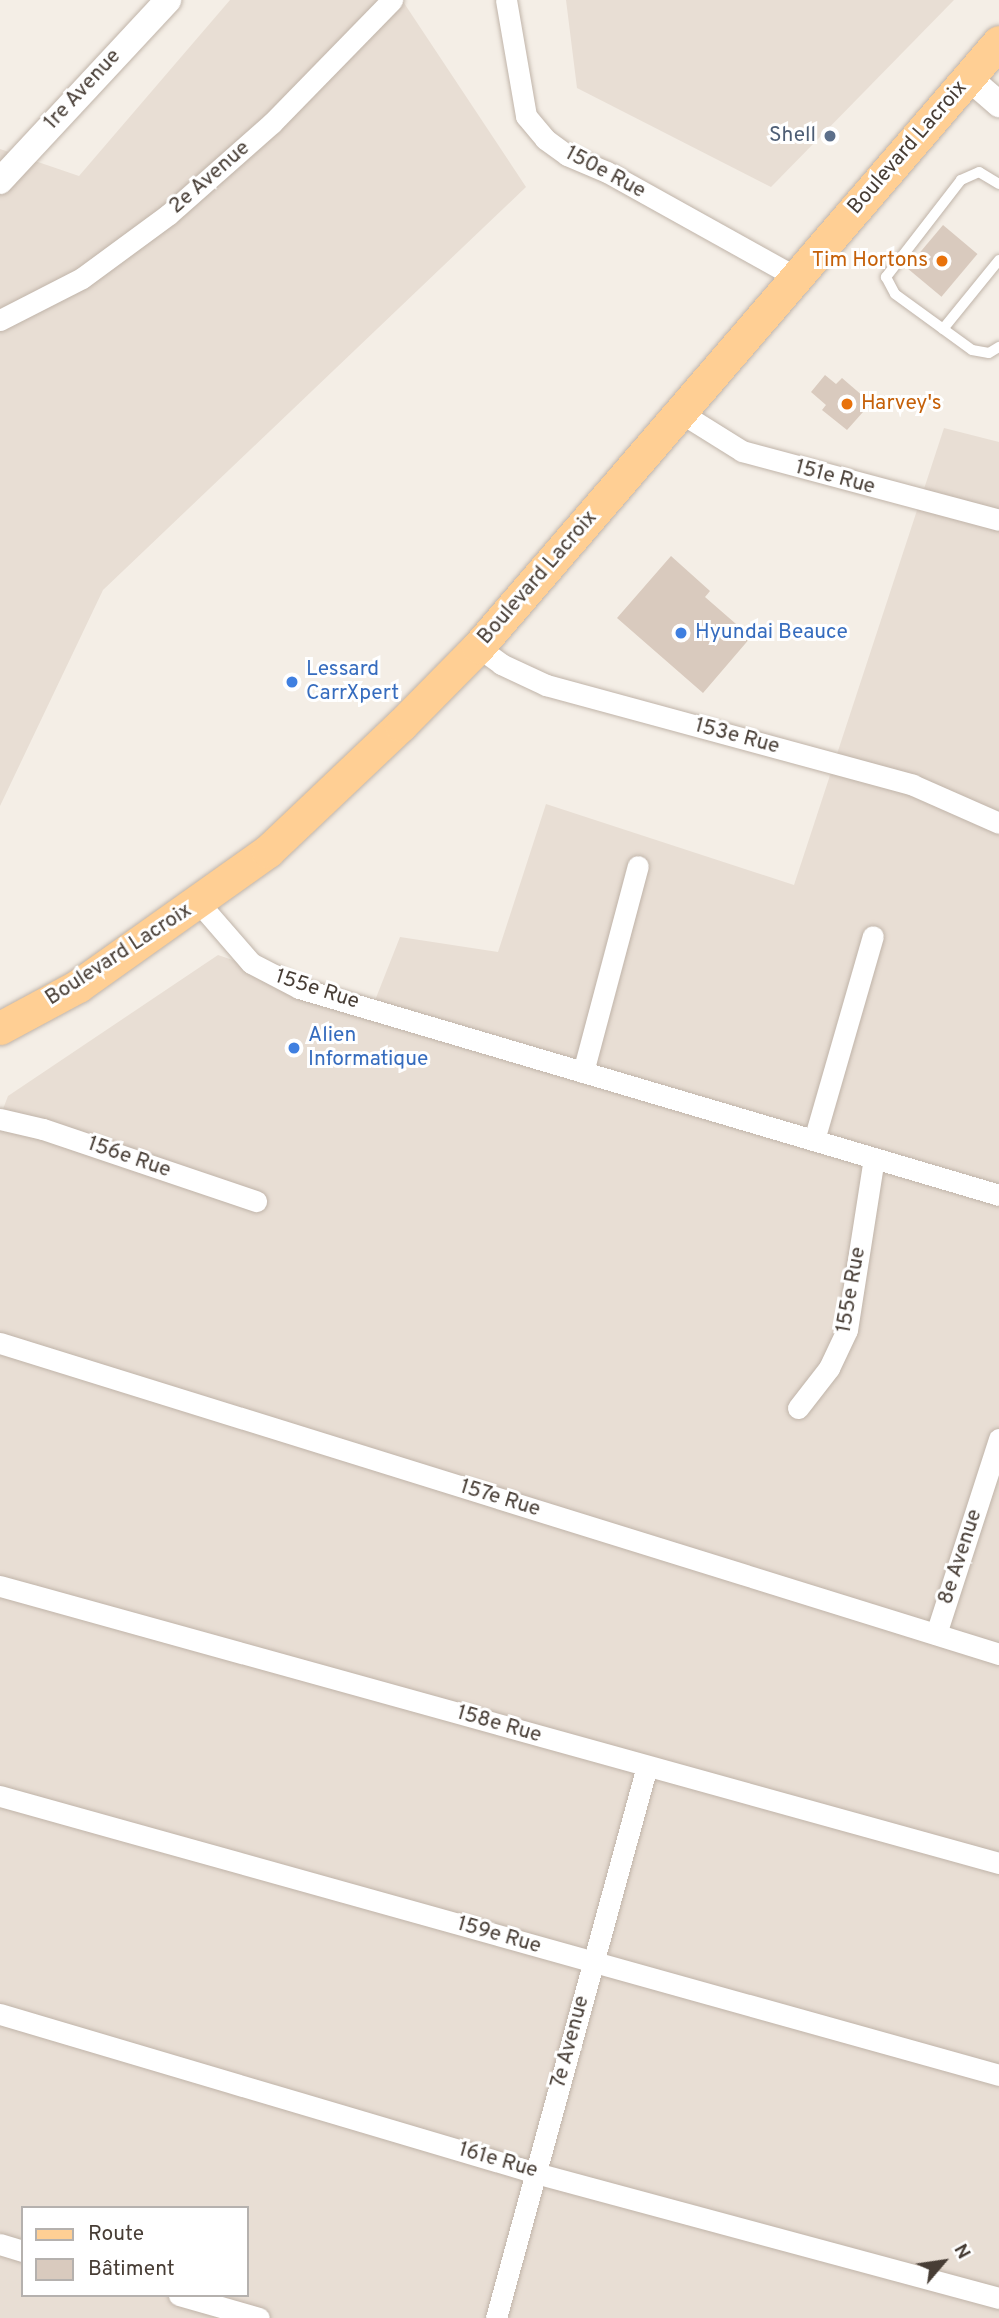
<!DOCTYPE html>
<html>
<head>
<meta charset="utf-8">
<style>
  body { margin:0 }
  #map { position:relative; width:999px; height:2318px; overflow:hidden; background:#f4eee6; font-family:Overpass,sans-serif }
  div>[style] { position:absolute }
  .residential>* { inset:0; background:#e8ded4 }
  .building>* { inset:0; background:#d9cabe; transform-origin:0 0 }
  .roads { filter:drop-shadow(0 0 2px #c0b4a9) drop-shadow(0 0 2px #c0b4a9) }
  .service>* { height:10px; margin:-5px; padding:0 5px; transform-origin:5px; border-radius:5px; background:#fff }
  .minor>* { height:21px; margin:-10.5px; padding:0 10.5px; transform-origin:10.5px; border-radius:10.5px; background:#fff }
  .tertiary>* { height:26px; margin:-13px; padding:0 13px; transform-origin:13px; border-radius:13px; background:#fff }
  .primary>* { height:33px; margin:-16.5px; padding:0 16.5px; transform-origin:16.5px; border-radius:16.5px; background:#ffcf94 }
  .dots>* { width:19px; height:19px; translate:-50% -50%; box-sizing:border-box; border:4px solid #fff; border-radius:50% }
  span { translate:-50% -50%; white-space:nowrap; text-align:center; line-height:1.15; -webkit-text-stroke:6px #fff; paint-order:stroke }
  .street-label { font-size:21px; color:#473d35 }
  .service-label { font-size:21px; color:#4e5e75 }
  .right { translate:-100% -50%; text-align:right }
  .food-label { font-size:21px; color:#c56008 }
  .left { translate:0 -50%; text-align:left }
  .shop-label { font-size:21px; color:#366cbe }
  .legend { position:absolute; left:21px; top:2206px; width:228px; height:91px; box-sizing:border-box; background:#fff; border:2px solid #b5b1ae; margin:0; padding:9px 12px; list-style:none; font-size:21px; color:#473d35 }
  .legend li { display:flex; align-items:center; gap:14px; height:35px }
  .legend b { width:35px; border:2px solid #b5b1ae }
  .north { position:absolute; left:908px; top:2227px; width:70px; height:70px; -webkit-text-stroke:5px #fff; paint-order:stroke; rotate:61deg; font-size:19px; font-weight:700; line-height:28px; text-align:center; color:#473d35 }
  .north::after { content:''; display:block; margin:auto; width:24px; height:32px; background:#473d35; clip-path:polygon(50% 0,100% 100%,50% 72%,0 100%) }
</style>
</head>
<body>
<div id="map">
  <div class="residential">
    <i style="clip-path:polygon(230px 0,402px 0,526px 187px,103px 590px,0 806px,0 149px,79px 176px)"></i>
    <i style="clip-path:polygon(566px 0,954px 0,771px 187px,577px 88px)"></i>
    <i style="clip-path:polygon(evenodd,944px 428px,999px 442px,999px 2318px,0 2318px,0 1117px,8px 1096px,218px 955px,372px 1008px,400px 937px,498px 952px,546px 804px,794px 885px,944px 428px,23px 2208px,247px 2208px,247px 2295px,23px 2295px,23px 2208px)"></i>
  </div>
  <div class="building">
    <i style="left:943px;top:225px;width:45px;height:56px;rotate:40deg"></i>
    <i style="clip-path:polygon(825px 375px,836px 384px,842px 378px,871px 403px,847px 430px,822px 410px,826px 405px,811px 392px)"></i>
    <i style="clip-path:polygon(671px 556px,710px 591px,705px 597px,751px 637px,703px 693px,617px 618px)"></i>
  </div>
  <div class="roads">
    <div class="service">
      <i style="left:999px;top:184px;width:23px;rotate:-149deg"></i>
      <i style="left:979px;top:172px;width:20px;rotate:156deg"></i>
      <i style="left:961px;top:180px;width:123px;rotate:127.7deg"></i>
      <i style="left:886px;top:277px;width:19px;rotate:62deg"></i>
      <i style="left:895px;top:294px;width:95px;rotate:36deg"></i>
      <i style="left:972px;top:350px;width:17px;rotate:10deg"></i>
      <i style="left:989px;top:353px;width:12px;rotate:-31deg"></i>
      <i style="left:943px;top:329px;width:89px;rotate:-50.9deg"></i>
    </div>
    <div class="minor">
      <i style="left:506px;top:0;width:118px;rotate:80.2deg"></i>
      <i style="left:526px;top:116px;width:30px;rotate:50deg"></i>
      <i style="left:545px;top:139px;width:27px;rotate:36deg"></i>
      <i style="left:567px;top:155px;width:43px;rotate:23deg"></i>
      <i style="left:607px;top:172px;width:216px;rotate:29.1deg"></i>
      <i style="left:0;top:320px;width:92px;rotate:-27.1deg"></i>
      <i style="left:82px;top:278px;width:108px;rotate:-36.3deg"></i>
      <i style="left:169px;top:214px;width:137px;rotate:-41.5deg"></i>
      <i style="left:272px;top:123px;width:172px;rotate:-45.7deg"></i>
      <i style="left:681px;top:413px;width:72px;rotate:31.9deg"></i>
      <i style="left:742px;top:451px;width:266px;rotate:15deg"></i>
      <i style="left:478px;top:647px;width:29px;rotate:36deg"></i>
      <i style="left:501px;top:664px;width:50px;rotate:25deg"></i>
      <i style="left:546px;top:685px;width:380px;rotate:15.2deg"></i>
      <i style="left:913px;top:785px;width:94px;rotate:23.8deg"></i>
      <i style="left:199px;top:903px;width:79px;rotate:49.1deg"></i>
      <i style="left:251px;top:963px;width:54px;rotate:27.5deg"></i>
      <i style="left:299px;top:988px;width:730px;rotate:16.47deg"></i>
      <i style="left:583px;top:1072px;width:213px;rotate:-75.1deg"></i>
      <i style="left:0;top:1119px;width:44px;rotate:13.1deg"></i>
      <i style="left:43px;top:1129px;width:225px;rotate:18.7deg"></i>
      <i style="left:814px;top:1140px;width:212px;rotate:-73.9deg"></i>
      <i style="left:0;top:1343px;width:1046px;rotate:17.29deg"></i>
      <i style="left:798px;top:1408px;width:51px;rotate:-52.2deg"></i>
      <i style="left:829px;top:1368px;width:42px;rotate:-64.7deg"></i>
      <i style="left:847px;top:1330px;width:174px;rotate:-81.1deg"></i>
      <i style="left:0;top:1586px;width:1037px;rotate:15.5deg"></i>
      <i style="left:936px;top:1634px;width:205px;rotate:-72.1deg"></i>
      <i style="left:0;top:1796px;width:1037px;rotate:15.6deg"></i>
      <i style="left:0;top:2014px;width:559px;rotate:16.52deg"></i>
      <i style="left:536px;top:2173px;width:480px;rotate:15.1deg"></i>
      <i style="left:0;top:2244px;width:24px;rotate:17deg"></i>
      <i style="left:179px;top:2295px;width:83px;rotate:16deg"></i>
      <i style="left:496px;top:2318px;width:572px;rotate:-74.7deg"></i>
    </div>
    <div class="tertiary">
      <i style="left:969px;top:78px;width:40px;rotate:41deg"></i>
      <i style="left:0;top:181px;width:247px;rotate:-47.1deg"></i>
    </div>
    <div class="primary">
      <i style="left:0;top:1028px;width:89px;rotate:-28.3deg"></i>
      <i style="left:78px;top:986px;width:233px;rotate:-35.4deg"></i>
      <i style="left:268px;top:851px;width:183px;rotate:-43.5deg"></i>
      <i style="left:401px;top:725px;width:110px;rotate:-45.4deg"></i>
      <i style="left:478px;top:647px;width:798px;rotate:-49.27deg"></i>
    </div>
  </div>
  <div class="dots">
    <i style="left:830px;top:136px;background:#5c6f8a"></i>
    <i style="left:942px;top:261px;background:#e8710a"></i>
    <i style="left:847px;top:404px;background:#e8710a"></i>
    <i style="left:681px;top:633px;background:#3f7fe0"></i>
    <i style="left:292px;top:682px;background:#3f7fe0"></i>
    <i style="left:294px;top:1048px;background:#3f7fe0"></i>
  </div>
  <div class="street-label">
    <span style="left:83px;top:90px;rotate:-47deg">1re Avenue</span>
    <span style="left:908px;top:148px;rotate:-49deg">Boulevard Lacroix</span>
    <span style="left:605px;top:173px;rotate:28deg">150e Rue</span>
    <span style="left:210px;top:178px;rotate:-41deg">2e Avenue</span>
    <span style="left:835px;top:478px;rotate:15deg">151e Rue</span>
    <span style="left:538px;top:578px;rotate:-49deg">Boulevard Lacroix</span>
    <span style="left:737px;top:737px;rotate:15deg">153e Rue</span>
    <span style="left:119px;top:955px;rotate:-33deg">Boulevard Lacroix</span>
    <span style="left:317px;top:990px;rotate:18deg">155e Rue</span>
    <span style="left:129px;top:1158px;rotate:19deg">156e Rue</span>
    <span style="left:852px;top:1290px;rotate:-80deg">155e Rue</span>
    <span style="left:500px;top:1499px;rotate:17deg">157e Rue</span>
    <span style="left:961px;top:1557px;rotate:-72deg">8e Avenue</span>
    <span style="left:499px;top:1725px;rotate:16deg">158e Rue</span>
    <span style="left:499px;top:1936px;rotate:16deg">159e Rue</span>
    <span style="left:571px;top:2042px;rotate:-75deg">7e Avenue</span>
    <span style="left:498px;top:2161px;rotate:16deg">161e Rue</span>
  </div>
  <div class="service-label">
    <span class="right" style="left:816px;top:136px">Shell</span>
  </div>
  <div class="food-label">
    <span class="right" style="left:928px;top:261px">Tim Hortons</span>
    <span class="left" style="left:861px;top:404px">Harvey's</span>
  </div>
  <div class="shop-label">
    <span class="left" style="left:695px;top:633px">Hyundai Beauce</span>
    <span class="left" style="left:306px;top:682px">Lessard<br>CarrXpert</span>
    <span class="left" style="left:308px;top:1048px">Alien<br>Informatique</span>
  </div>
  <ul class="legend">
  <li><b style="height:9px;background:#ffcf94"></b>Route</li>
  <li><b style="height:19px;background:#d9cabe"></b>Bâtiment</li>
  </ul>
  <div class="north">N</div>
</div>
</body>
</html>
